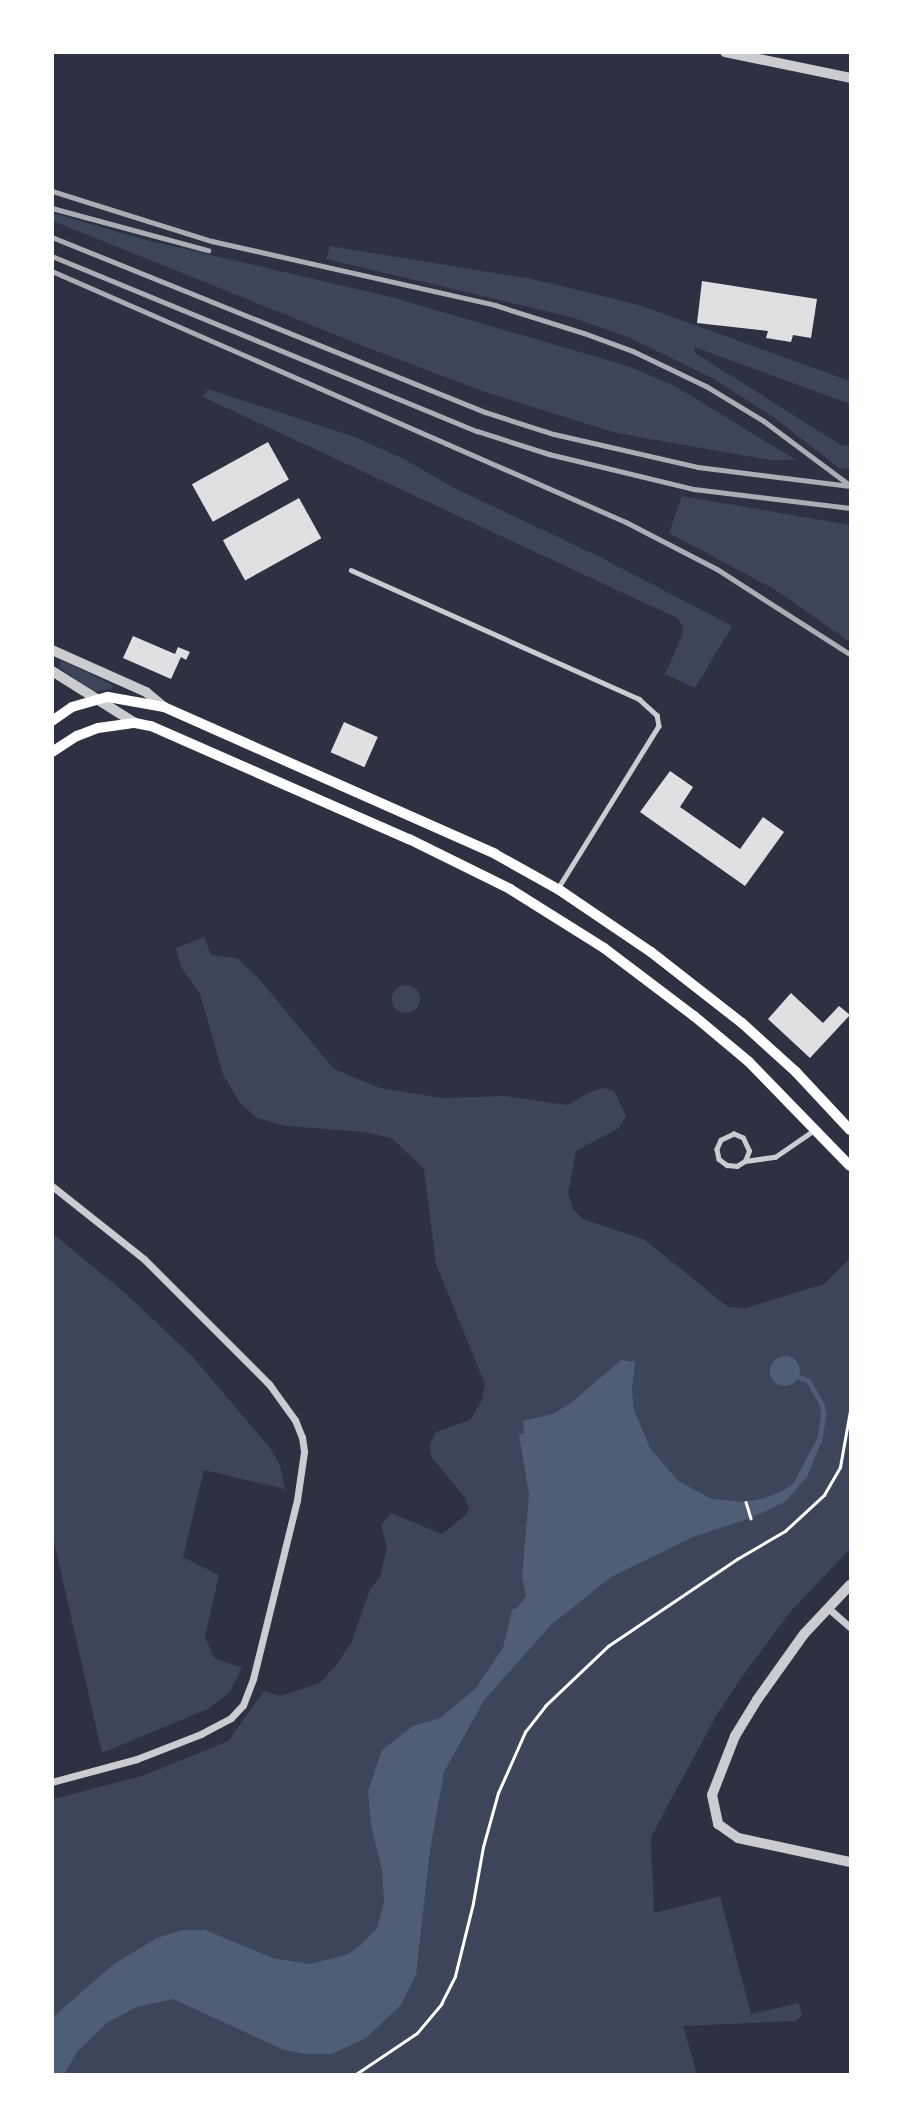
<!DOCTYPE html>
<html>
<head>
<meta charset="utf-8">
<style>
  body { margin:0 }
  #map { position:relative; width:903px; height:2127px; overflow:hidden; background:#2d3142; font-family:Mulish,sans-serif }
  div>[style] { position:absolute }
  .green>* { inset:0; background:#3c4559 }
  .round { border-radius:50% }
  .water>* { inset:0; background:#4f5d75 }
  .stream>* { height:4.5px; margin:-2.25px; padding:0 2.25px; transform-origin:2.25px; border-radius:2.25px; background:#4f5d75 }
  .building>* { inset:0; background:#e0e0e3; transform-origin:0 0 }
  .path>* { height:2.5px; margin:-1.25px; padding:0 1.25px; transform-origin:1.25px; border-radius:1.25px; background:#fff }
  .service>* { height:4.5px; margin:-2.25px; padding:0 2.25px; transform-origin:2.25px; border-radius:2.25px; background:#caccd0 }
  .minor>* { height:7px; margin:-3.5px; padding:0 3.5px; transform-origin:3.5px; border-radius:3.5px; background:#caccd0 }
  .tertiary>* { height:10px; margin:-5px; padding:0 5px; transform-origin:5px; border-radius:5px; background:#caccd0 }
  .secondary>* { height:10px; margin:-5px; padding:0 5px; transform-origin:5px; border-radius:5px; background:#fff }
  .rail>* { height:4.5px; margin:-2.25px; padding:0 2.25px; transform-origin:2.25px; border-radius:2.25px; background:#abadb3 }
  span { translate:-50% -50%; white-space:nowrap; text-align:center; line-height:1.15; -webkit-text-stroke:5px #fff; paint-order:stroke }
  .frame { position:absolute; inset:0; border:54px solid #fff; pointer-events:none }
</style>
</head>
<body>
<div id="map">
  <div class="green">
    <i style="clip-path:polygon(53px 213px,142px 239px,391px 297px,628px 366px,675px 386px,796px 460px,770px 460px,616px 433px,485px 392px,366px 347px,53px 221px)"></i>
    <i style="clip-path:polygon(330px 246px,532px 279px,639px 305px,850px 381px,850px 404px,694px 347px,695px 353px,841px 445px,850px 446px,850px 469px,839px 468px,772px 416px,712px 378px,628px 337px,571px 317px,326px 259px)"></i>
    <i style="clip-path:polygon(208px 389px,355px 437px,406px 460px,452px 487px,598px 556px,732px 626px,695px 688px,665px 674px,683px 633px,683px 627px,677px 618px,203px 397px)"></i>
    <i style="clip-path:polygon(682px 496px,850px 525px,850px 642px,774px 589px,669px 533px)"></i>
    <i style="clip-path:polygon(61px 660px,113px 685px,112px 689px,93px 692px,59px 667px)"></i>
    <i style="clip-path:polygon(204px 937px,211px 955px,237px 958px,260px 980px,334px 1069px,380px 1088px,442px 1098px,505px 1096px,567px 1105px,591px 1092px,604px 1088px,614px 1091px,626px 1116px,619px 1128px,576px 1151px,568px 1193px,573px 1209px,583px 1219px,645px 1240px,728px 1307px,746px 1308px,824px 1284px,850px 1258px,850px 1549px,790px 1612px,744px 1674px,717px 1714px,651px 1837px,654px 1913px,720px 1896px,751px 2014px,799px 2003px,802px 2016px,796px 2021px,683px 2026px,697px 2074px,53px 2074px,53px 1799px,142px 1776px,228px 1741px,264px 1691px,280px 1696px,320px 1683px,337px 1664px,352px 1641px,370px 1589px,380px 1577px,387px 1547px,381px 1525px,391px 1513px,442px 1534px,466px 1515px,469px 1508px,465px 1498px,431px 1456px,430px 1444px,436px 1432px,470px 1420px,482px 1400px,485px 1384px,436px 1264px,424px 1169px,392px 1138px,365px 1132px,286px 1126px,257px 1118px,240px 1103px,223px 1074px,200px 994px,182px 969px,176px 948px)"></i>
    <i class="round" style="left:392px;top:985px;width:28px;height:28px"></i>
    <i style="clip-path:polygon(53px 1234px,123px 1291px,192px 1356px,270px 1448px,280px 1465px,285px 1489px,204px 1470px,183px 1557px,219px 1575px,205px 1637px,214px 1658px,242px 1668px,230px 1692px,208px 1709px,102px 1753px,53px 1537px)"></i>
  </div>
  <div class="water">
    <i class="round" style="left:770px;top:1356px;width:30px;height:30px"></i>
    <i style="clip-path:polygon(621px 1360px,635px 1362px,632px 1390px,634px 1410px,650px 1448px,678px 1481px,712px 1499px,744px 1502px,766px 1498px,782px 1491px,793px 1484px,819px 1435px,823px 1438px,807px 1477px,785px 1502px,751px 1518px,693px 1537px,611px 1577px,551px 1625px,485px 1699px,444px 1772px,430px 1850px,416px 1975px,401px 2005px,366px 2038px,332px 2054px,306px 2054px,284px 2050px,173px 1999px,137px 2007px,108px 2022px,77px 2052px,64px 2074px,53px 2074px,53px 2017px,114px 1964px,157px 1938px,182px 1930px,205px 1930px,273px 1958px,310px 1964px,346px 1955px,360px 1946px,377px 1928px,384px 1902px,382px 1870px,371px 1825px,368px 1791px,382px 1750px,413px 1726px,440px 1718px,475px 1689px,503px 1648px,512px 1610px,518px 1607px,526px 1596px,522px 1577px,529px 1494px,519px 1435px,524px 1433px,523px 1421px,553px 1414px,572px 1402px)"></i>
  </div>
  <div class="stream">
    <i style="left:795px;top:1375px;width:15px;rotate:23deg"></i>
    <i style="left:809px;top:1381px;width:26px;rotate:61deg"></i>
    <i style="left:822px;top:1404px;width:10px;rotate:79deg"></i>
    <i style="left:824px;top:1414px;width:26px;rotate:99deg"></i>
  </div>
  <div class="building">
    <i style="clip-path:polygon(702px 281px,817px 299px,811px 338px,793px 335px,791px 342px,766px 338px,768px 331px,697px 323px)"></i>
    <i style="left:268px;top:442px;width:43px;height:87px;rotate:61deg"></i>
    <i style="left:299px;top:498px;width:46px;height:87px;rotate:61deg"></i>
    <i style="clip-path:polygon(133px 636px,175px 654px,178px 647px,190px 652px,186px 660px,181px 657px,171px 679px,123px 658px)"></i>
    <i style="left:344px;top:722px;width:37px;height:33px;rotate:24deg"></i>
    <i style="clip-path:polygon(670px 771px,693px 787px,680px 807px,740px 849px,763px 817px,784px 832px,745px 886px,640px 812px)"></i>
    <i style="clip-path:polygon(791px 993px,823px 1023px,839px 1006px,850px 1015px,810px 1058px,768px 1019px)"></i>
  </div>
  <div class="path">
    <i style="left:746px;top:1502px;width:17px;rotate:73deg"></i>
    <i style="left:158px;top:2074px;width:30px"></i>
    <i style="left:356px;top:2074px;width:73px;rotate:-33.9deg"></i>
    <i style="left:417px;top:2033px;width:38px;rotate:-50deg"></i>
    <i style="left:441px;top:2004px;width:31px;rotate:-63deg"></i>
    <i style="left:455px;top:1976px;width:75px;rotate:-76.1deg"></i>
    <i style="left:473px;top:1903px;width:57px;rotate:-79.9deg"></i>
    <i style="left:483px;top:1847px;width:56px;rotate:-74.5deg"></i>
    <i style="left:498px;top:1793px;width:67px;rotate:-66.1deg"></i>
    <i style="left:525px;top:1732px;width:33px;rotate:-52deg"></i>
    <i style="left:545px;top:1706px;width:87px;rotate:-43.6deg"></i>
    <i style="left:608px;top:1646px;width:156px;rotate:-34deg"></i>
    <i style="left:737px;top:1559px;width:56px;rotate:-30.3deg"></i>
    <i style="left:785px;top:1531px;width:53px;rotate:-42.7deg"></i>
    <i style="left:824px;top:1495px;width:32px;rotate:-60deg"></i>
    <i style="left:840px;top:1467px;width:57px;rotate:-79.9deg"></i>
  </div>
  <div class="service">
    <i style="left:351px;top:570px;width:316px;rotate:24.1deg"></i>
    <i style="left:639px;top:699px;width:24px;rotate:42deg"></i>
    <i style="left:657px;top:715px;width:11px;rotate:80deg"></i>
    <i style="left:659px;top:726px;width:192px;rotate:121.8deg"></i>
    <i style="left:745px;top:1161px;width:11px;rotate:-68deg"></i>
    <i style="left:749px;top:1151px;width:14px;rotate:-115deg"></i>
    <i style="left:743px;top:1138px;width:10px;rotate:-156deg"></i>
    <i style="left:734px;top:1134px;width:14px;rotate:155deg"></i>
    <i style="left:721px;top:1140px;width:10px;rotate:114deg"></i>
    <i style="left:717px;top:1149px;width:10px;rotate:79deg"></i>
    <i style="left:719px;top:1159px;width:10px;rotate:37deg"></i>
    <i style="left:727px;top:1165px;width:10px;rotate:6deg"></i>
    <i style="left:737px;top:1166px;width:9px;rotate:-32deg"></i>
    <i style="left:745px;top:1161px;width:30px;rotate:-8deg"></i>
    <i style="left:775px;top:1157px;width:46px;rotate:-34.4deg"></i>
  </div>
  <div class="minor">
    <i style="left:52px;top:1186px;width:117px;rotate:38.4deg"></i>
    <i style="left:144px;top:1259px;width:177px;rotate:45deg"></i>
    <i style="left:269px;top:1384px;width:44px;rotate:54.2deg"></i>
    <i style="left:295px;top:1420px;width:18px;rotate:68deg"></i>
    <i style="left:302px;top:1437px;width:15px;rotate:82deg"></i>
    <i style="left:304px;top:1452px;width:49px;rotate:98.3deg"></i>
    <i style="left:297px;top:1500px;width:184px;rotate:103.8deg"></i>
    <i style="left:253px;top:1679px;width:28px;rotate:111deg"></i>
    <i style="left:243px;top:1705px;width:18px;rotate:133deg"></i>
    <i style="left:231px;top:1718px;width:34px;rotate:152deg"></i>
    <i style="left:201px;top:1734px;width:69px;rotate:158.7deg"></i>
    <i style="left:137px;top:1759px;width:88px;rotate:164.9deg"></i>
    <i style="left:828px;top:1608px;width:29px;rotate:41deg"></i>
  </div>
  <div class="tertiary">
    <i style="left:725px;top:52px;width:128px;rotate:11.7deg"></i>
    <i style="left:52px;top:650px;width:103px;rotate:24.1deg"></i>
    <i style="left:146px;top:692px;width:23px;rotate:40deg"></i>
    <i style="left:52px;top:671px;width:98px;rotate:32.1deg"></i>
    <i style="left:850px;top:1585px;width:67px;rotate:133.2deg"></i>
    <i style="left:804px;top:1634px;width:81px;rotate:125.5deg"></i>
    <i style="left:757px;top:1700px;width:42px;rotate:121.4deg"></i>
    <i style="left:735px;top:1736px;width:63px;rotate:111.3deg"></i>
    <i style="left:712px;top:1795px;width:30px;rotate:78deg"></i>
    <i style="left:718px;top:1824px;width:24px;rotate:35deg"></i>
    <i style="left:738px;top:1838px;width:115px;rotate:12.1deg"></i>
  </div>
  <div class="secondary">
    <i style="left:52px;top:721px;width:24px;rotate:-35deg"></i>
    <i style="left:72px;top:707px;width:37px;rotate:-16deg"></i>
    <i style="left:108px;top:697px;width:57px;rotate:10.1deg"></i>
    <i style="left:164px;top:707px;width:362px;rotate:23.9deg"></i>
    <i style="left:495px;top:854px;width:72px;rotate:29.1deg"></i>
    <i style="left:558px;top:889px;width:112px;rotate:34.1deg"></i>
    <i style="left:651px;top:952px;width:115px;rotate:38deg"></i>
    <i style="left:742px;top:1023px;width:73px;rotate:42.2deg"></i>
    <i style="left:796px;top:1072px;width:79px;rotate:47deg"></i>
    <i style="left:52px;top:752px;width:30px;rotate:-33deg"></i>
    <i style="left:77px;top:736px;width:22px;rotate:-21deg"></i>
    <i style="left:98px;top:728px;width:37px;rotate:-8deg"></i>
    <i style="left:135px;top:723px;width:16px;rotate:11deg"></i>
    <i style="left:151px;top:726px;width:282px;rotate:23.7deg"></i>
    <i style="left:409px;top:839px;width:113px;rotate:26.3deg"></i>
    <i style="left:510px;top:889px;width:111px;rotate:32.1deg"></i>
    <i style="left:604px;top:948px;width:113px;rotate:37.1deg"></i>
    <i style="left:694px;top:1016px;width:70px;rotate:39.8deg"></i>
    <i style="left:748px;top:1061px;width:146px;rotate:45.8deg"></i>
  </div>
  <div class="rail">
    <i style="left:52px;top:191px;width:168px;rotate:17.4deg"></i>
    <i style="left:212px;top:241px;width:290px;rotate:12.7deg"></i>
    <i style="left:495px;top:305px;width:93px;rotate:17.5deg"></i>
    <i style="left:584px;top:333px;width:52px;rotate:20.2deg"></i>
    <i style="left:633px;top:351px;width:81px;rotate:25.6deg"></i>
    <i style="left:706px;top:386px;width:68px;rotate:31.1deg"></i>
    <i style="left:764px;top:421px;width:107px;rotate:36.7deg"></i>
    <i style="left:52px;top:208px;width:162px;rotate:15.1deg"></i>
    <i style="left:52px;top:237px;width:467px;rotate:22deg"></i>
    <i style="left:485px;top:412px;width:72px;rotate:17.7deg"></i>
    <i style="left:554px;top:434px;width:148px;rotate:12.9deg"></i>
    <i style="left:698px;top:467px;width:153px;rotate:7.1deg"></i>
    <i style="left:52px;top:256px;width:460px;rotate:22.4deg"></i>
    <i style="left:477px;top:431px;width:76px;rotate:17.7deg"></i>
    <i style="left:549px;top:454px;width:149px;rotate:13.6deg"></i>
    <i style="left:694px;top:489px;width:157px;rotate:6.9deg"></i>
    <i style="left:52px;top:271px;width:626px;rotate:23.62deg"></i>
    <i style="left:626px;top:522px;width:102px;rotate:27.3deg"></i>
    <i style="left:717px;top:569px;width:158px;rotate:32.6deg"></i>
  </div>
  <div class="frame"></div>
</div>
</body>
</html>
